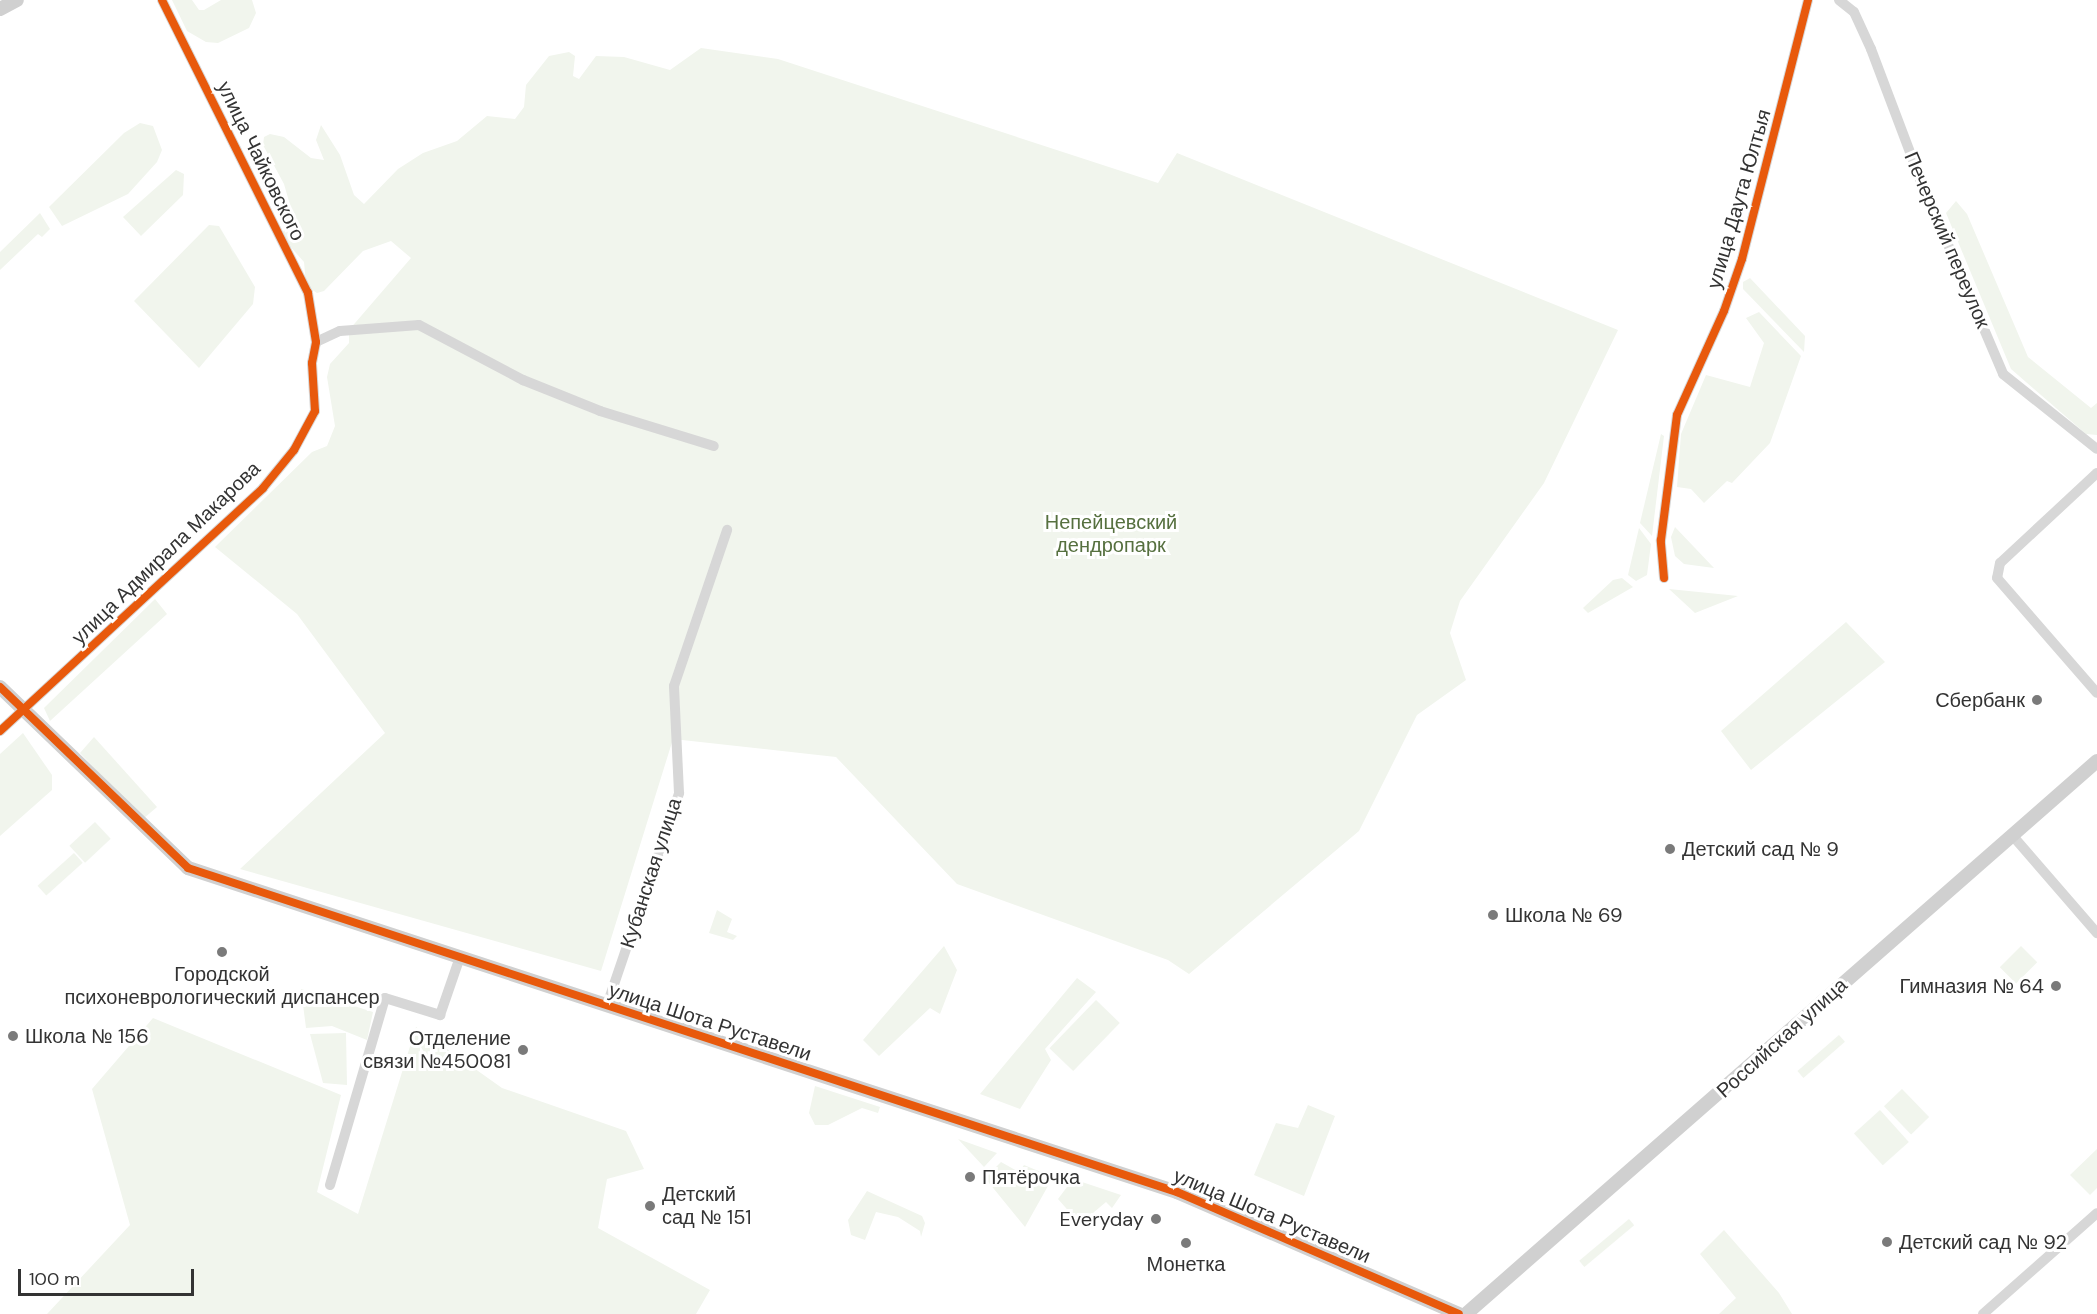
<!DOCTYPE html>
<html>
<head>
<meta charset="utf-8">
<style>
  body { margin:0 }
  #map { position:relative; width:2097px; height:1314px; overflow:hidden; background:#fff; font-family:"DM Sans",sans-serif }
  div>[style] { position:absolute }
  .green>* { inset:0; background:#f1f5ed; transform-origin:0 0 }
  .street>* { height:10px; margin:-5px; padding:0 5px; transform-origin:5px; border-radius:5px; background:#d7d7d7 }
  .secondary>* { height:14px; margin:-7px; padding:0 7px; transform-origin:7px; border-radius:7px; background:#d0d0d0 }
  .cycleway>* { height:8px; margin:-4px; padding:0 4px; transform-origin:4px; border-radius:4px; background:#e8590c }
  .dots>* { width:16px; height:16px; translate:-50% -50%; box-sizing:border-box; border:3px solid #fff; border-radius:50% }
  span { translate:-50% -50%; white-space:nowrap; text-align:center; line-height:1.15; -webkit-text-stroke:6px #fff; paint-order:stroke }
  .street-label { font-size:20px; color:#333 }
  .park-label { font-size:20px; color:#56703f }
  .poi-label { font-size:20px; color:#333 }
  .right { translate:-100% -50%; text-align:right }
  .left { translate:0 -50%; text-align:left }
  .scale { position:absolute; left:18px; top:1269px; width:176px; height:27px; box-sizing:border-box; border:3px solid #333; border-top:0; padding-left:8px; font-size:18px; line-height:21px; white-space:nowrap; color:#333; -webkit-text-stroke:4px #fff; paint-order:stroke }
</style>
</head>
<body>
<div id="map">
  <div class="green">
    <i style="clip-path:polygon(172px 0,192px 0,199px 10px,204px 10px,221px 0,252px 0,256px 13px,249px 28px,218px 43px,206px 42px,187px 31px)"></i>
    <i style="clip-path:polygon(701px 48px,778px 59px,1158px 183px,1177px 153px,1618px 330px,1544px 483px,1460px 601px,1450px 633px,1466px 680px,1417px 715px,1359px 831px,1189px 974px,1168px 960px,957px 884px,836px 757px,673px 739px,601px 971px,240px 869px,385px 733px,297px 614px,215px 547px,312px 452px,327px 446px,335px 426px,327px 377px,330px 364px,349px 343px,349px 330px,411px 258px,391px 241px,363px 251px,324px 291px,317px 293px,311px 289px,306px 284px,304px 262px,280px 235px,294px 219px,284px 184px,263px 145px,264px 137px,270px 134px,284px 137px,311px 158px,324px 160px,316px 140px,321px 125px,340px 155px,354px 195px,364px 204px,398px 169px,423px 153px,457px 141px,487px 116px,515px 119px,524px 107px,526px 85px,549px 56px,569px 52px,575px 56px,573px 76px,579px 79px,596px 56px,624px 57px,670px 70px)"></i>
    <i style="clip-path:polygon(140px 123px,153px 126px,162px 150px,157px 162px,128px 194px,62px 226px,49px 207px,124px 133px)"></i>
    <i style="clip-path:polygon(176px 170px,184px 174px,183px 195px,141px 236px,123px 217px)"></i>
    <i style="clip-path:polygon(1956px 201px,1967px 214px,2028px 357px,2091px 408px,2097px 403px,2097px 435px,2086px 434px,2011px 369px,1946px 213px)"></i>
    <i style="clip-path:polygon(40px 213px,50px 229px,42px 237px,38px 234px,0 270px,0 252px)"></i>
    <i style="clip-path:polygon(209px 225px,219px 226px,255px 287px,253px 304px,199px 368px,134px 301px)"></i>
    <i style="clip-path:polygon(1750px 278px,1805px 336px,1804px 352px,1743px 289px,1743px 282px)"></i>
    <i style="clip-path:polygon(1759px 312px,1801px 356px,1770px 443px,1732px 483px,1727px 481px,1704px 503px,1691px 489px,1677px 487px,1681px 434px,1706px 375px,1750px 387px,1764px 343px,1746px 318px)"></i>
    <i style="clip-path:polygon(1661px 434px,1664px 436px,1652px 536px,1640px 523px)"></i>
    <i style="clip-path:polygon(1675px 527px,1714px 568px,1684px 564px,1675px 556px,1671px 537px)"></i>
    <i style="clip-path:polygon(1639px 528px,1651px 544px,1647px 575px,1636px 581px,1628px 575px)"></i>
    <i style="clip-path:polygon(1622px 578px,1633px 587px,1588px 613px,1583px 608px,1613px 580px)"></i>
    <i style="clip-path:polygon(1669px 589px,1738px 596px,1695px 613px)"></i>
    <i style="clip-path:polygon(155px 599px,167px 614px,50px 721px,44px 708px)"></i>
    <i style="clip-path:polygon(1846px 622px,1885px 662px,1751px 770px,1721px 731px)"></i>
    <i style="clip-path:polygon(23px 733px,52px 775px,52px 790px,0 836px,0 754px)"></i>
    <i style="clip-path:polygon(94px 737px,157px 807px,143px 819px,80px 753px)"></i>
    <i style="left:95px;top:822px;width:23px;height:35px;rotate:47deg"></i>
    <i style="left:74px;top:853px;width:13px;height:49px;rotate:48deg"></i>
    <i style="clip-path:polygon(717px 910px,732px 919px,727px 932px,737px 936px,733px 940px,709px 933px)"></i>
    <i style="clip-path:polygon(944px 946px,957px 970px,940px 1014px,930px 1008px,879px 1056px,863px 1040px)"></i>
    <i style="left:2021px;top:946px;width:23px;height:30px;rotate:45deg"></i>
    <i style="clip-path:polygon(1077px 978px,1096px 992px,1045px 1049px,1051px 1060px,1020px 1109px,980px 1094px)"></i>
    <i style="clip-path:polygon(301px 989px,373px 1012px,367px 1040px,332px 1026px,306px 1028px)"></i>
    <i style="left:1096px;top:1000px;width:33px;height:67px;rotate:44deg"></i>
    <i style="clip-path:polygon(153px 1018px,341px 1095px,317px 1192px,358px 1214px,416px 1027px,502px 1088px,626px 1131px,644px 1169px,607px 1179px,598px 1228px,710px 1290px,696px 1314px,47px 1314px,130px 1225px,92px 1089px)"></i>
    <i style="clip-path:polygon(346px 1033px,347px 1085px,323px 1083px,310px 1034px)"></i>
    <i style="left:1839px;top:1035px;width:9px;height:55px;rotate:49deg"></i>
    <i style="clip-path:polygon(815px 1086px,880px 1107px,878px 1113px,862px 1108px,828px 1125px,815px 1125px,809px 1113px)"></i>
    <i style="left:1902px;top:1089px;width:39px;height:25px;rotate:46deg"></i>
    <i style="clip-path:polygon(1308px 1105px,1335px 1116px,1304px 1196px,1254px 1175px,1276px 1123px,1298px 1128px)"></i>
    <i style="left:1880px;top:1110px;width:43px;height:35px;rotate:48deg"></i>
    <i style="clip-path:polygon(958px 1139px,997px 1153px,984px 1167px)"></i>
    <i style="clip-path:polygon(2097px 1149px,2097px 1188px,2090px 1195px,2070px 1175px)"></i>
    <i style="clip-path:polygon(1001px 1162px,1019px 1172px,1024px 1165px,1053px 1177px,1025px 1227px,985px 1178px)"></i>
    <i style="clip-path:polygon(1073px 1179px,1121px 1195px,1112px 1208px,1106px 1202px,1080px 1224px,1058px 1199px)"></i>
    <i style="clip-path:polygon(867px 1191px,922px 1216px,925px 1223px,921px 1237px,920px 1231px,898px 1217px,876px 1212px,865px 1240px,851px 1235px,848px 1220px)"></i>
    <i style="left:1629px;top:1219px;width:8px;height:65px;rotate:50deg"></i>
    <i style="clip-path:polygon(1724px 1230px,1779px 1293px,1792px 1314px,1719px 1314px,1736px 1298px,1700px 1254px)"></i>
  </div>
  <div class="street">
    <i style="left:1839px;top:0;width:19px;rotate:39deg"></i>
    <i style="left:1854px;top:12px;width:41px;rotate:65.3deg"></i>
    <i style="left:1871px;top:49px;width:139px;rotate:69.3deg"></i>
    <i style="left:1920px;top:179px;width:212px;rotate:66.9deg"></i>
    <i style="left:2003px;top:374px;width:120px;rotate:38.6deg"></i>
    <i style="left:316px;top:342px;width:26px;rotate:-25deg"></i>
    <i style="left:340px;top:331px;width:79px;rotate:-4.3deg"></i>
    <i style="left:419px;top:325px;width:118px;rotate:27.9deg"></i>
    <i style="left:523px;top:380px;width:83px;rotate:21.9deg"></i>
    <i style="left:600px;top:411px;width:119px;rotate:17.1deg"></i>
    <i style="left:2097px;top:473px;width:132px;rotate:137.1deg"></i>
    <i style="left:2000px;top:563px;width:15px;rotate:101deg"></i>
    <i style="left:1997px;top:578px;width:152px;rotate:49deg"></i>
    <i style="left:1664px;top:578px;width:38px;rotate:-95deg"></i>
    <i style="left:1661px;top:540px;width:126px;rotate:-82.7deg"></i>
    <i style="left:1677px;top:415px;width:114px;rotate:-65.7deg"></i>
    <i style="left:1724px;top:311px;width:55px;rotate:-70.9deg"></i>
    <i style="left:1742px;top:259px;width:267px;rotate:-75.7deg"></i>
    <i style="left:0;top:731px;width:358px;rotate:-42.7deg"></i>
    <i style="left:263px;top:488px;width:49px;rotate:-50.8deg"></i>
    <i style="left:294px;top:450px;width:44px;rotate:-61.7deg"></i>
    <i style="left:315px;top:411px;width:48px;rotate:-93.6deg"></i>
    <i style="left:312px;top:363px;width:21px;rotate:-79deg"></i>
    <i style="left:316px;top:342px;width:50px;rotate:-99.3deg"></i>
    <i style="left:308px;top:293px;width:327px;rotate:-116.5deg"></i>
    <i style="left:2012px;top:835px;width:130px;rotate:49.1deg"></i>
    <i style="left:607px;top:1005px;width:224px;rotate:-71.2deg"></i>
    <i style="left:679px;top:793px;width:107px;rotate:-92.7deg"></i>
    <i style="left:674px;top:686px;width:165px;rotate:-71.2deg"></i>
    <i style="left:330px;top:1185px;width:195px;rotate:-73.6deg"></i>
    <i style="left:385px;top:998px;width:58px;rotate:17.2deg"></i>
    <i style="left:440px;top:1015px;width:61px;rotate:-71deg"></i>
    <i style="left:1983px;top:1314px;width:152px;rotate:-41.5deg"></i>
  </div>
  <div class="secondary">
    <i style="left:0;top:9px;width:19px;rotate:-28deg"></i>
    <i style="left:0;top:687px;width:261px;rotate:43.9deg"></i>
    <i style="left:188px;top:868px;width:1041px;rotate:18.14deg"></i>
    <i style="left:1177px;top:1192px;width:307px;rotate:23.4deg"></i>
    <i style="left:1466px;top:1314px;width:839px;rotate:-41.23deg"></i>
  </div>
  <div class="cycleway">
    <i style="left:1664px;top:578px;width:38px;rotate:-95deg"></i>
    <i style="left:1661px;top:540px;width:126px;rotate:-82.7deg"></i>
    <i style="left:1677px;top:415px;width:114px;rotate:-65.7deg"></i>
    <i style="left:1724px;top:311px;width:55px;rotate:-70.9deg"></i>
    <i style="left:1742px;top:259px;width:267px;rotate:-75.7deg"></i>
    <i style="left:0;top:687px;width:261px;rotate:43.9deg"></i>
    <i style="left:188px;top:868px;width:1041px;rotate:18.14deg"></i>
    <i style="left:1177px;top:1192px;width:307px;rotate:23.4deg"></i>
    <i style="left:0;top:731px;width:358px;rotate:-42.7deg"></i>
    <i style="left:263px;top:488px;width:49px;rotate:-50.8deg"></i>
    <i style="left:294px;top:450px;width:44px;rotate:-61.7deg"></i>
    <i style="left:315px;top:411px;width:48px;rotate:-93.6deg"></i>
    <i style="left:312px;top:363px;width:21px;rotate:-79deg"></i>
    <i style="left:316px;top:342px;width:50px;rotate:-99.3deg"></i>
    <i style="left:308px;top:293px;width:327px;rotate:-116.5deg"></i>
  </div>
  <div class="dots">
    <i style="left:2037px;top:700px;background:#7a7a7a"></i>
    <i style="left:1670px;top:849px;background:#7a7a7a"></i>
    <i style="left:1493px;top:915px;background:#7a7a7a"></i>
    <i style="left:222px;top:952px;background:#7a7a7a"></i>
    <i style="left:2056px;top:986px;background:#7a7a7a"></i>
    <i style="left:13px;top:1036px;background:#7a7a7a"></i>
    <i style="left:523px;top:1050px;background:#7a7a7a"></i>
    <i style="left:970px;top:1177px;background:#7a7a7a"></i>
    <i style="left:650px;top:1206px;background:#7a7a7a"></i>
    <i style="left:1156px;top:1219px;background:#7a7a7a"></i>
    <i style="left:1887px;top:1242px;background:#7a7a7a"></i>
    <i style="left:1186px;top:1243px;background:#7a7a7a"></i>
  </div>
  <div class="street-label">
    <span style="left:261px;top:161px;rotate:64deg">улица Чайковского</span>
    <span style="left:1739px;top:199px;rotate:-74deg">улица Даута Юлтыя</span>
    <span style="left:1947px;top:240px;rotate:67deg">Печерский переулок</span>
    <span style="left:166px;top:553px;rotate:-44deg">улица Адмирала Макарова</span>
    <span style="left:651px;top:873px;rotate:-72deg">Кубанская улица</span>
    <span style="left:710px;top:1022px;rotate:18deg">улица Шота Руставели</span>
    <span style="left:1782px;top:1038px;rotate:-42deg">Российская улица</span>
    <span style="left:1272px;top:1216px;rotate:23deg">улица Шота Руставели</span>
  </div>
  <div class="park-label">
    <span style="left:1111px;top:534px">Непейцевский<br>дендропарк</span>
  </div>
  <div class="poi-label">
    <span class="right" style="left:2025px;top:700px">Сбербанк</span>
    <span class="left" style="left:1682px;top:849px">Детский сад № 9</span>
    <span class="left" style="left:1505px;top:915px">Школа № 69</span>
    <span style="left:222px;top:986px">Городской<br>психоневрологический диспансер</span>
    <span class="right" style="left:2044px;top:986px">Гимназия № 64</span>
    <span class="left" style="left:25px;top:1036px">Школа № 156</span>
    <span class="right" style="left:511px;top:1050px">Отделение<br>связи №450081</span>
    <span class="left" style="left:982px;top:1177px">Пятёрочка</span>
    <span class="left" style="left:662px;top:1206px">Детский<br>сад № 151</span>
    <span class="right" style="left:1144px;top:1219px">Everyday</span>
    <span class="left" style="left:1899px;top:1242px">Детский сад № 92</span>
    <span style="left:1186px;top:1264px">Монетка</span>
  </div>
  <div class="scale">100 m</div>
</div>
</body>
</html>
